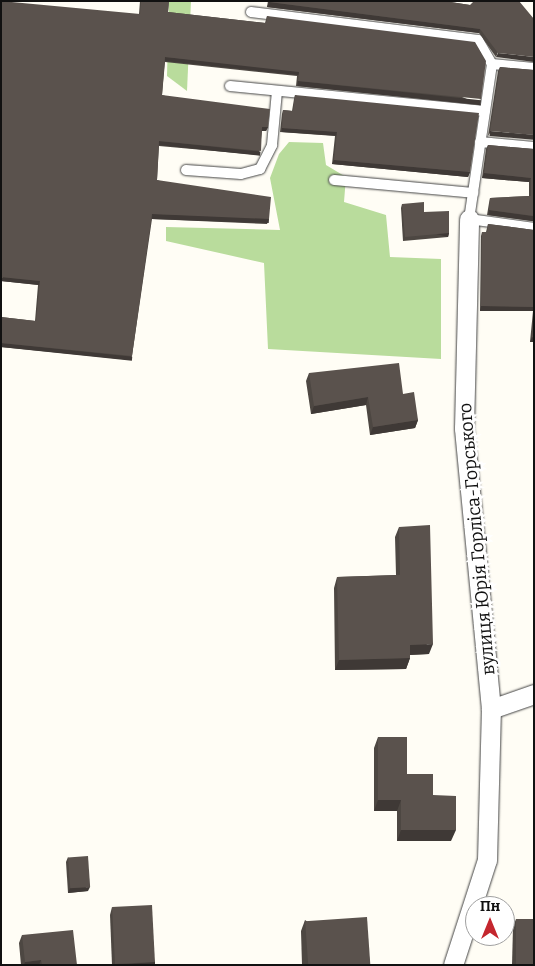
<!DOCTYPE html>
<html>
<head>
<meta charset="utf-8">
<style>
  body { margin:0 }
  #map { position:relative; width:535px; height:966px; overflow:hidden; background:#fffdf5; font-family:Bitter,serif }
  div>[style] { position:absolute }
  .forest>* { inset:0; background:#b9dc9c }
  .roads { filter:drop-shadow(0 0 1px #444) drop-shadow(0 0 1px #444) }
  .lane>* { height:10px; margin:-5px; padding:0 5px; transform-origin:5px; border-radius:5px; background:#fff }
  .street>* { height:19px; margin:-9.5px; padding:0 9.5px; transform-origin:9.5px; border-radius:9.5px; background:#fff }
  .wall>* { inset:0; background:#4d4742 }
  .shaded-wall>* { inset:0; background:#3f3936; transform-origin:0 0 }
  .building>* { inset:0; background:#5a524d; transform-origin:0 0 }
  span { translate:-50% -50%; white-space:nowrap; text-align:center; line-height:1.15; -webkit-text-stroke:5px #fff; paint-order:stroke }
  .street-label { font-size:18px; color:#111 }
  .frame { position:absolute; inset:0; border:2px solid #111; pointer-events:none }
  .north { position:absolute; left:465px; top:896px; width:50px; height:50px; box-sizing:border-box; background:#fff; border:1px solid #a0a0a0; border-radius:50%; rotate:0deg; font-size:14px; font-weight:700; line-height:20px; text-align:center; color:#111 }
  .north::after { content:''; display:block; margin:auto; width:18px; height:22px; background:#c4262e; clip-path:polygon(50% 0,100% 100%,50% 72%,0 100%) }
</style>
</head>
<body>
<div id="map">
  <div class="forest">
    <i style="clip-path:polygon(169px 1px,191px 1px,187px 91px,167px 76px)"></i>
    <i style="clip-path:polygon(289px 142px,323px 143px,326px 165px,346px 177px,344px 202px,386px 215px,390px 257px,441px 259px,441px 359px,268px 349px,264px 263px,166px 241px,166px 227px,280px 230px,270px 178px,279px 154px)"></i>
  </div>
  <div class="roads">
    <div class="lane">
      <i style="left:251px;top:12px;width:229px;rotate:7deg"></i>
      <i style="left:478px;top:40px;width:28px;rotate:60deg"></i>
      <i style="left:492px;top:64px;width:42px;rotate:5.4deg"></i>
      <i style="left:492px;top:64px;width:157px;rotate:98.4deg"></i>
      <i style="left:469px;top:219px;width:66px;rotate:7.9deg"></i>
      <i style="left:230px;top:86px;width:256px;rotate:5.6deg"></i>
      <i style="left:480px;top:142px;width:54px;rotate:5.3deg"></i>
      <i style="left:186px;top:170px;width:55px;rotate:4.2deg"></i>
      <i style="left:241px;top:174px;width:20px;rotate:-15deg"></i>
      <i style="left:260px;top:169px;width:27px;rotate:-63deg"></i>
      <i style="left:272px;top:145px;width:54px;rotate:-84.7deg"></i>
      <i style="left:334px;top:180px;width:140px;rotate:5.3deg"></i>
    </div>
    <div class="street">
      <i style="left:491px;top:709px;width:46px;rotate:-19.2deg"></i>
      <i style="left:453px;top:965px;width:110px;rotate:-72.1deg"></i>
      <i style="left:487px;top:860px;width:151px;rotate:-88.5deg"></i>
      <i style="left:491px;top:709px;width:282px;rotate:-95.5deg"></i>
      <i style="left:464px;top:428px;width:209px;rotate:-88.6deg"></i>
    </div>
  </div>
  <div class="wall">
    <i style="clip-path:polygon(140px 1px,169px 1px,168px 12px,265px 23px,267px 16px,479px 104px,296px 86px,297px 76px,165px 62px,162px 95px,268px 127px,266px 131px,262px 131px,259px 155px,159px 146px,157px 180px,269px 219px,267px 224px,152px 219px,132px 356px,131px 360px,1px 347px,1px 317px,35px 321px,38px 285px,1px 281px,139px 14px)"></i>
    <i style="clip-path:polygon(268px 1px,444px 1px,470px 5px,519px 1px,496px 57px,479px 33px,267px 7px)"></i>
    <i style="clip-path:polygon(500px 67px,534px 70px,488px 136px,498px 71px)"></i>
    <i style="clip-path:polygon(295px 95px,470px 172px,468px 177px,332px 164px,335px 136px,280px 132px,282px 114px,283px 110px,292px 111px,294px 99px)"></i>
    <i style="clip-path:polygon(488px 145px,534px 149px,534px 221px,487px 215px,489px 203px,490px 198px,529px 196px,529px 182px,482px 178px,486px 149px)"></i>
    <i style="clip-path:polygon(402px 204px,424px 212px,449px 233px,448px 237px,403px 241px,401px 208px)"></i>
    <i style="clip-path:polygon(488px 224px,534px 230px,534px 342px,530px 342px,533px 311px,480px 311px,481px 236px,482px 232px,486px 232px)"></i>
    <i style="clip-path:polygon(309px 373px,403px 394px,418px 420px,415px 428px,370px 435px,366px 405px,311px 414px,306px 381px)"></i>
    <i style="clip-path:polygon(399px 527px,429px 654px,410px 655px,410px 658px,406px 669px,335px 670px,334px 588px,337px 577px,396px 575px,395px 537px)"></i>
    <i style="clip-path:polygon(378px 737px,407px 774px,433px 795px,451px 841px,397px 841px,397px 811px,374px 811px,374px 748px)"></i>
    <i style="clip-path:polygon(68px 857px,88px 891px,68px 893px,66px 862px)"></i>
    <i style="clip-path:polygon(112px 907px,155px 962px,155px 965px,112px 965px,110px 915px)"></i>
    <i style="clip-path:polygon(516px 919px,534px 965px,512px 965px,513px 927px)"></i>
    <i style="clip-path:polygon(305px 920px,370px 965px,302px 965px,301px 931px)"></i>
    <i style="clip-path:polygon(22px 935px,77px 965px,21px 965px,19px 943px)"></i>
  </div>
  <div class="shaded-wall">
    <i style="clip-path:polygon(269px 2px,480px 29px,479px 33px,267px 7px)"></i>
    <i style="clip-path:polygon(498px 53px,534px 57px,534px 62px,496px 57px)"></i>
    <i style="left:165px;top:57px;width:135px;height:4px;rotate:6deg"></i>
    <i style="left:298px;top:81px;width:184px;height:5px;rotate:6deg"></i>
    <i style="clip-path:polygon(262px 127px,268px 127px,266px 131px,261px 131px)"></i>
    <i style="left:282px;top:128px;width:55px;height:4px;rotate:4deg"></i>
    <i style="left:490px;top:131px;width:44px;height:5px;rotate:5deg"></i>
    <i style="left:159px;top:141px;width:102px;height:4px;rotate:6deg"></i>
    <i style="clip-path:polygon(334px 160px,470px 172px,468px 177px,332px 164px)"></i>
    <i style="clip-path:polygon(484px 173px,531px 178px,529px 182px,482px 178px)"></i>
    <i style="left:489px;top:210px;width:45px;height:5px;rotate:8deg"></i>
    <i style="left:152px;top:214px;width:117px;height:5px;rotate:2deg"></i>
    <i style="left:449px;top:233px;width:4px;height:44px;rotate:104deg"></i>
    <i style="left:1px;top:277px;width:39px;height:4px;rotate:6deg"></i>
    <i style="clip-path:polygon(481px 306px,534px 307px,534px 310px,533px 311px,480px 311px)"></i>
    <i style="clip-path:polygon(532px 337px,534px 338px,534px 342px,530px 342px)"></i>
    <i style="left:1px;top:343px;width:132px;height:4px;rotate:6deg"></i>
    <i style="clip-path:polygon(368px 397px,366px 405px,311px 414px,314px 406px)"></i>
    <i style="clip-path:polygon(418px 420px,415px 428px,370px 435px,373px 427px)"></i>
    <i style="clip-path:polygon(433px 644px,429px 654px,406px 655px,410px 645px)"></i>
    <i style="clip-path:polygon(410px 658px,406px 669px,335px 670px,339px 660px)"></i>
    <i style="clip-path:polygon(378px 800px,401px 800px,397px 811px,374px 811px)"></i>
    <i style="clip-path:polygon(401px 830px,456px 830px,451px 841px,397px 841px)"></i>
    <i style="clip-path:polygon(90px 887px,88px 891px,68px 893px,70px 888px)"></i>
    <i style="clip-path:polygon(41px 960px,39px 965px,24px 965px,25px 962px)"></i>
    <i style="clip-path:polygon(155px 962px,155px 965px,116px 965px)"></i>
  </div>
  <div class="building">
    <i style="clip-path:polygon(1px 1px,140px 14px,141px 1px,169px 1px,168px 12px,266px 23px,267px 16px,475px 42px,486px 61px,481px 99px,298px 81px,299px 72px,165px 57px,162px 95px,270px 109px,268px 127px,262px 127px,261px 151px,159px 141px,157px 180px,271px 197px,269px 219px,152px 214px,132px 356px,1px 343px,1px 317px,36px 321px,40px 281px,1px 277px)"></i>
    <i style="clip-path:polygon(269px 1px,444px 1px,470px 5px,474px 1px,519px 1px,534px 19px,534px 57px,498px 53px,480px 29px,269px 2px)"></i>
    <i style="clip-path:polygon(500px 67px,534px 70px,534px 135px,490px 131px)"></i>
    <i style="clip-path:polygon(295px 95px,479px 113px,470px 172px,334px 160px,337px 132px,282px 128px,283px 110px,293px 111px)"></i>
    <i style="clip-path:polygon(488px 145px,534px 149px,534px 216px,489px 210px,490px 198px,531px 196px,531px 178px,484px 173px)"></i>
    <i style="clip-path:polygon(424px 202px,424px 212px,449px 211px,449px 233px,405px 237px,402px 204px)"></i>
    <i style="clip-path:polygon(488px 224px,534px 230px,534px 307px,481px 306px,482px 232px,487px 232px)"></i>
    <i style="clip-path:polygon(534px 319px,534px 338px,532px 337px)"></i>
    <i style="clip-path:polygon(399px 363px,403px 394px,414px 392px,418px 420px,373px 427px,368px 397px,314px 406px,309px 373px)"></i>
    <i style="clip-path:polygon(430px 525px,433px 644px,410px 645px,410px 658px,339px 660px,337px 577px,400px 575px,399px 527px)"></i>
    <i style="clip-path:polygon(378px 737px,407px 737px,407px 774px,433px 774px,433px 795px,456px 796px,456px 830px,401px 830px,401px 800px,378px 800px)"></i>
    <i style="left:88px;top:856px;width:31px;height:20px;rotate:86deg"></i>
    <i style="left:152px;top:905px;width:57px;height:40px;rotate:87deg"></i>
    <i style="left:367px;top:917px;width:48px;height:62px;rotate:86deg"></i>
    <i style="left:516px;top:919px;width:18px;height:46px"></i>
    <i style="clip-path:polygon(73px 930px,77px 965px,42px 965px,41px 960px,25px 962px,22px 935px)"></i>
  </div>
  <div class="street-label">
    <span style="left:477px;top:539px;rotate:-95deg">вулиця Юрія Горліса-Горського</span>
  </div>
  <div class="frame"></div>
  <div class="north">Пн</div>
</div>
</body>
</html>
